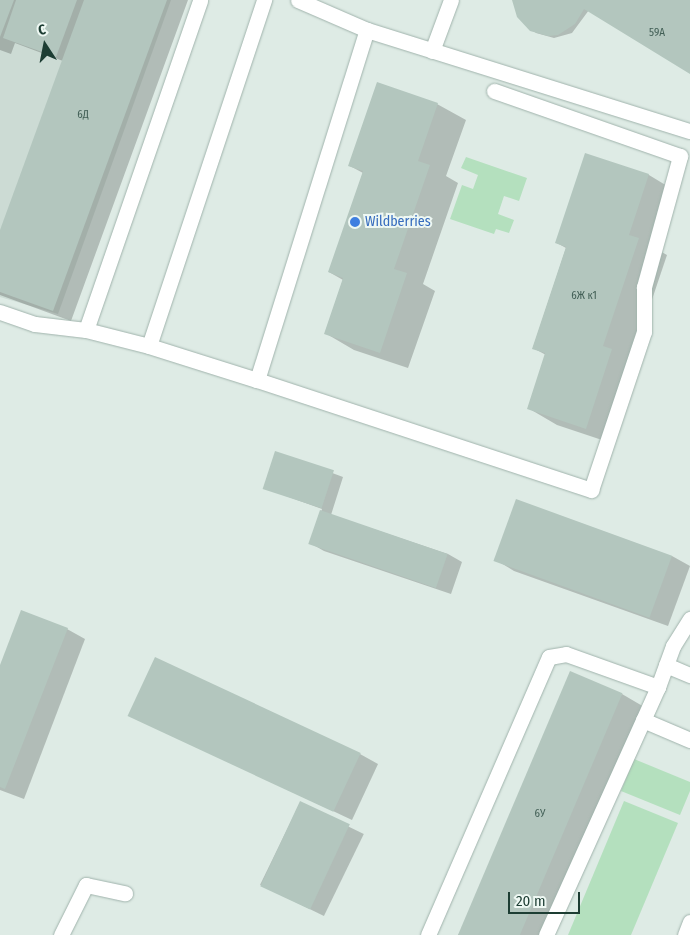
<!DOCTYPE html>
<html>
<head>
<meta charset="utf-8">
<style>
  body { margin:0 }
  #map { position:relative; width:690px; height:935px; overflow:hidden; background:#deebe5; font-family:"Fira Sans Condensed",sans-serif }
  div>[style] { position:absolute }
  .built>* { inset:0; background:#ccdbd4 }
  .green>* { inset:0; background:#b4e0be }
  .shadow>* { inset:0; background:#0003; transform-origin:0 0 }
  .building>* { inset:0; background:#b3c6be; transform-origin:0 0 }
  .roads { filter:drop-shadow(0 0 1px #a0b3ac) drop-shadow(0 0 1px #a0b3ac) }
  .minor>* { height:15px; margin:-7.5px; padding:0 7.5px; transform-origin:7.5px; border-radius:7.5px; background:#fff }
  .dots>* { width:14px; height:14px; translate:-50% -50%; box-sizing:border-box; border:2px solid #eef8f3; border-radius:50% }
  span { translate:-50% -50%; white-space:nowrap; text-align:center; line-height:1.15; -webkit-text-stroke:4px #eef8f3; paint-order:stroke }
  .number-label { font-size:11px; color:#425f56 }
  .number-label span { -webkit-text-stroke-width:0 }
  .shop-label { font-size:14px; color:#366cbe }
  .left { translate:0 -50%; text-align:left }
  .north { position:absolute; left:20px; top:20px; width:50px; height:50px; -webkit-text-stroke:4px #eef8f3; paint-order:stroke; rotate:349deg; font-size:14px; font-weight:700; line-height:20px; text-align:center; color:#1d3d33 }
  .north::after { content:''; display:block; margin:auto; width:18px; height:22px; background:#1d3d33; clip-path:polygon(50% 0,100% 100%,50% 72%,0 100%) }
  .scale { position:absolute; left:508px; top:892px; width:72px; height:22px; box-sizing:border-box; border:2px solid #1d3d33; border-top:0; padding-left:6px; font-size:15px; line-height:18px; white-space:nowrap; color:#1d3d33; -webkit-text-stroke:4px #eef8f3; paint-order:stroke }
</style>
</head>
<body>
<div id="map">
  <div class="built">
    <i style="clip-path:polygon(0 0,171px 0,58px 314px,0 297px)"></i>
  </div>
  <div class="green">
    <i style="clip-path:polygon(466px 157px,527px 178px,519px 201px,504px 196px,498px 214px,514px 220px,509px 233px,496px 229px,494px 234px,450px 219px,462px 185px,473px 189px,478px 175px,461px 168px)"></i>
    <i style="clip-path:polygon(634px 759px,690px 782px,690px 791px,680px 815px,621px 791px)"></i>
    <i style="clip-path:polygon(624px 801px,678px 823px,631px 935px,568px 935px)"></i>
  </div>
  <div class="shadow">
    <i style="clip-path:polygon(0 0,188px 0,71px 321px,0 295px,0 233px,63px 61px,15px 43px,11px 54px,0 50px)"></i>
    <i style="clip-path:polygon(516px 0,690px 0,690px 72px,589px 10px,572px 33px,554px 38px,536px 33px,518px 17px)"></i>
    <i style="clip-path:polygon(437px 104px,466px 120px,446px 176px,458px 183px,423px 284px,435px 291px,408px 368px,354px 350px,325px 333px,343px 280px,329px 272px,363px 173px,350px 166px)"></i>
    <i style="clip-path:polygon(586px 155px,649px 175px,677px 192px,658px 250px,667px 255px,631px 362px,640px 367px,614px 444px,557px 425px,528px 408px,546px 355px,533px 348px,566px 248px,557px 243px)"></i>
    <i style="clip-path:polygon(276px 452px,343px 477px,331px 515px,448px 554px,462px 562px,451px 594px,324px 551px,310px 543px,322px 509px,264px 488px)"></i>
    <i style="clip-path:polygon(672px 556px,690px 566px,668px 626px,514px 571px,496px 560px)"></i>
    <i style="clip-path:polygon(67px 629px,85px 639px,24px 799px,0 790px,0 669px)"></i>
    <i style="clip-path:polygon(622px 694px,651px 711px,554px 935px,458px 935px)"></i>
    <i style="clip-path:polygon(129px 715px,360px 754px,378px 764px,352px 820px)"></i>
    <i style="left:300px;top:803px;width:71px;height:91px;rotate:26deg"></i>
  </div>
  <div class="building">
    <i style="clip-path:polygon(0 0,14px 0,0 37px)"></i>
    <i style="clip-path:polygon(16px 0,77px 0,56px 57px,3px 38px)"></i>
    <i style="clip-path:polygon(84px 0,167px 0,53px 311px,0 292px,0 230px)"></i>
    <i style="clip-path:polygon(512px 0,690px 0,690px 74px,584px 9px,575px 24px,558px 35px,548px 36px,530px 31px,517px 17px)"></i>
    <i style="clip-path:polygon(377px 82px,438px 103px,418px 161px,430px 165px,394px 269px,407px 273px,380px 353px,324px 334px,343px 278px,328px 272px,363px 171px,348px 166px)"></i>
    <i style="clip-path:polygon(585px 153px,649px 174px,629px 235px,639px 238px,603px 346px,612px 349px,586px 429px,527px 409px,545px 353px,532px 349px,566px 247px,555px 243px)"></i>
    <i style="left:275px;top:451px;width:62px;height:40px;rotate:18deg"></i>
    <i style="left:516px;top:499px;width:166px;height:66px;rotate:20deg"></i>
    <i style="left:320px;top:510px;width:135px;height:36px;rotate:19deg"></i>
    <i style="clip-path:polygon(21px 610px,68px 628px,5px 789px,0 787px,0 665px)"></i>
    <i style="left:155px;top:657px;width:227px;height:65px;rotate:25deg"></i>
    <i style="left:570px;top:671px;width:57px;height:287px;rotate:23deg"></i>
    <i style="left:300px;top:801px;width:55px;height:94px;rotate:25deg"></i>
  </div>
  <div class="roads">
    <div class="minor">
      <i style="left:298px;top:0;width:75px;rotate:23.5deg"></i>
      <i style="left:367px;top:30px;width:338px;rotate:17.4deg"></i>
      <i style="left:432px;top:51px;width:54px;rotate:-69.6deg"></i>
      <i style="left:0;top:312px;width:37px;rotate:19deg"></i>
      <i style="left:35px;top:324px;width:51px;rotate:6.7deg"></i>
      <i style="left:86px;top:330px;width:349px;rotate:-70.9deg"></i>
      <i style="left:86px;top:330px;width:65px;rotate:14.3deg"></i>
      <i style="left:149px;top:346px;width:113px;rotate:17.5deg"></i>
      <i style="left:257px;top:380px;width:352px;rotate:18.2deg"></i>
      <i style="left:591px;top:490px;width:167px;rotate:-71.5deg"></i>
      <i style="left:644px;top:332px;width:45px;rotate:-90deg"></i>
      <i style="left:644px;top:287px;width:136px;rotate:-74.6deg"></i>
      <i style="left:680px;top:156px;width:197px;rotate:-160.7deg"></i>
      <i style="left:149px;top:346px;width:365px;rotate:-71.6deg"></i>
      <i style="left:257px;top:380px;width:367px;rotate:-72.6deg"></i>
      <i style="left:666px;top:665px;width:26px;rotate:23deg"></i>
      <i style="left:643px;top:720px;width:51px;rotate:23.1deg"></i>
      <i style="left:61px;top:935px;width:56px;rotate:-63.4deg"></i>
      <i style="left:86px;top:885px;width:40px;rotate:12deg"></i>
      <i style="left:428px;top:935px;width:303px;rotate:-66.5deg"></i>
      <i style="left:549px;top:657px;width:17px;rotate:-10deg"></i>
      <i style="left:566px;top:654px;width:98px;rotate:19.7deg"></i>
      <i style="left:546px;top:935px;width:272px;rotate:-65.7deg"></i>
      <i style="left:658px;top:687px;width:44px;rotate:-69.9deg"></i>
      <i style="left:673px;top:646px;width:32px;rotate:-58deg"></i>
      <i style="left:685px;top:935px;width:14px;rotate:-69deg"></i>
    </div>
  </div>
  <div class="dots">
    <i style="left:355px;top:222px;background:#3f7fe0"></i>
  </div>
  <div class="number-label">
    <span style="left:657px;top:33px">59А</span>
    <span style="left:83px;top:115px">6Д</span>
    <span style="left:584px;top:296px">6Ж к1</span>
    <span style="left:540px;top:814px">6У</span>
  </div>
  <div class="shop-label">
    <span class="left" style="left:365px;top:222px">Wildberries</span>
  </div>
  <div class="north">С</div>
  <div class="scale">20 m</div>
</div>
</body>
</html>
